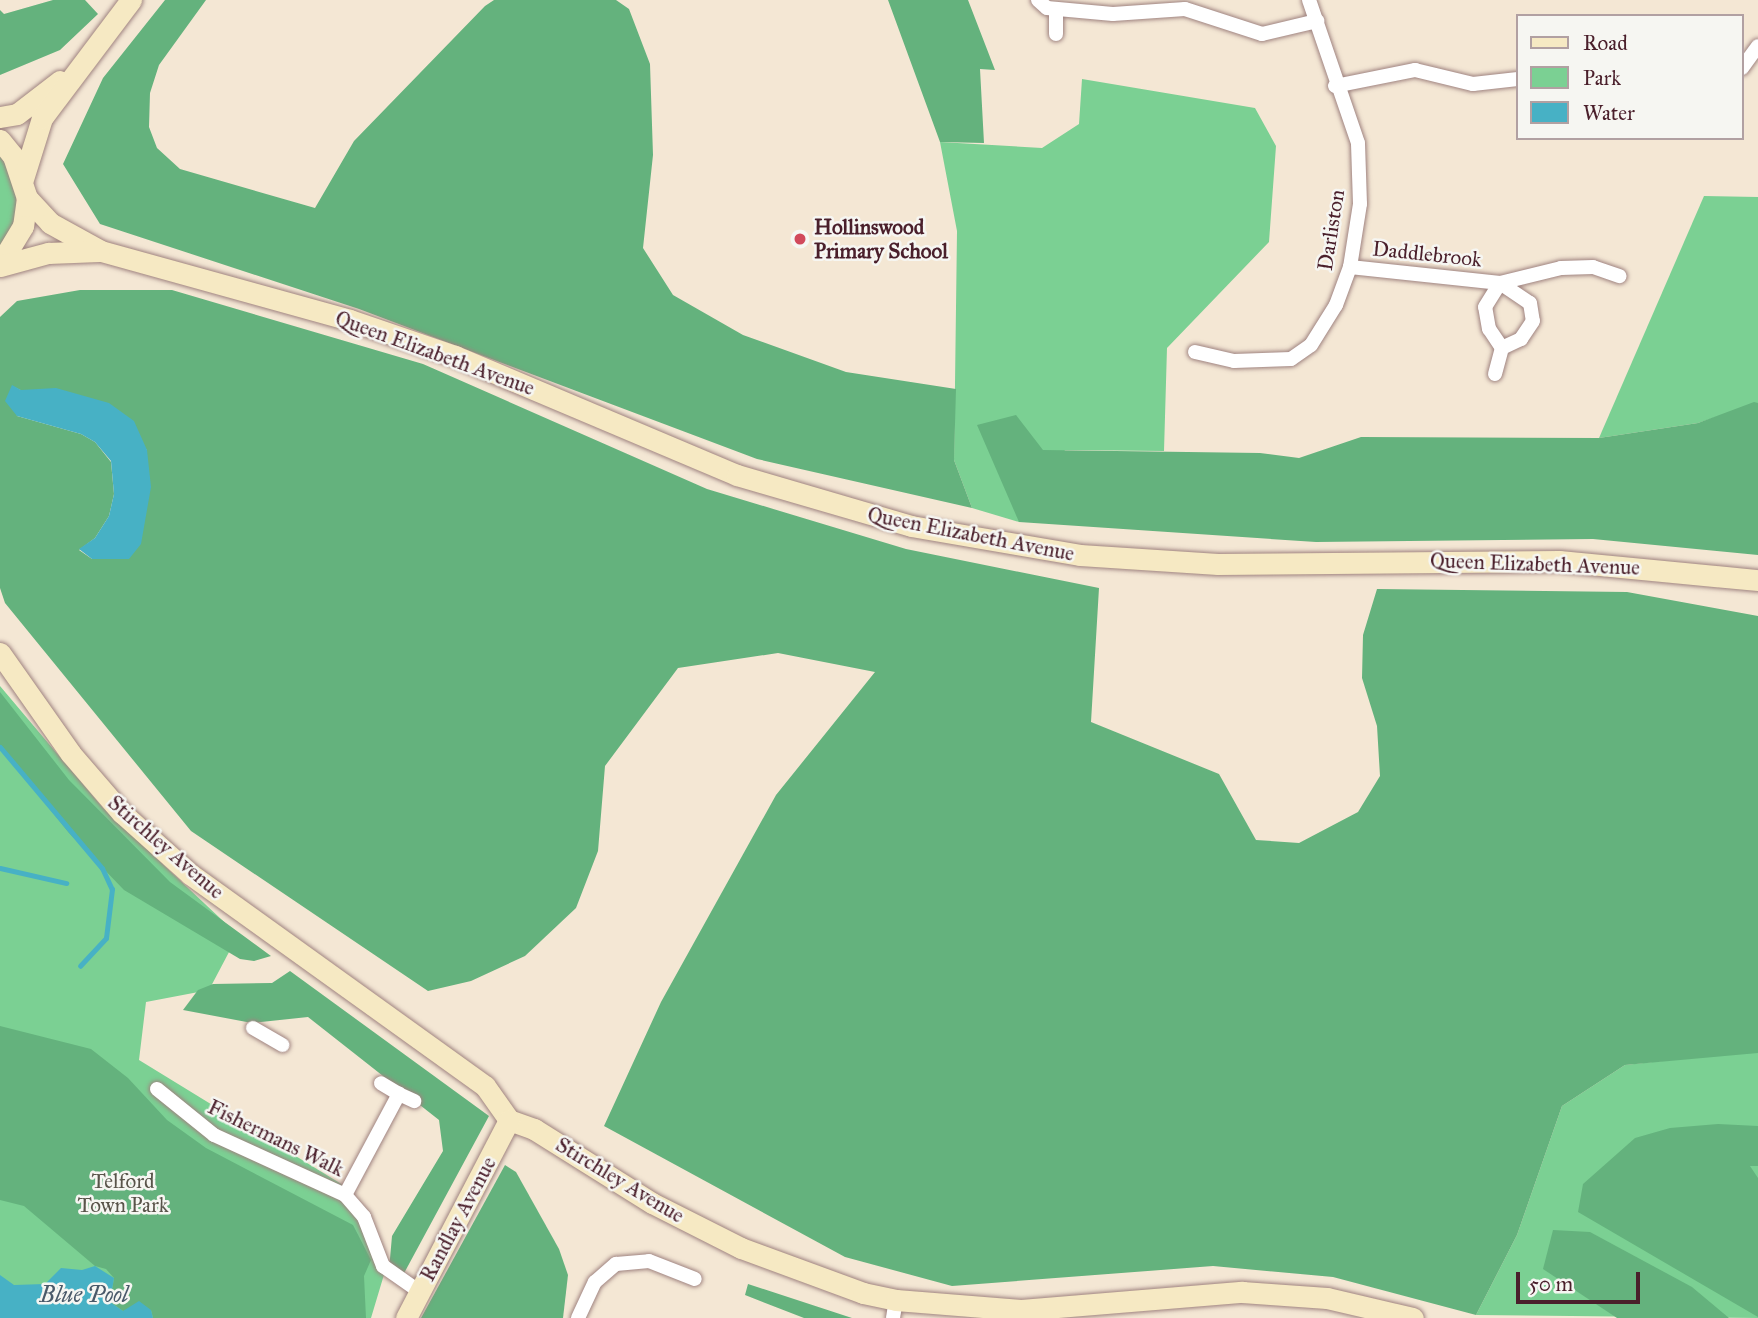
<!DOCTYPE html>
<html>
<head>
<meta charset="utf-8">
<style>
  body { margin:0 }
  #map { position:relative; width:1758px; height:1318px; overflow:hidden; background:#f4e7d4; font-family:"IM FELL Great Primer",serif }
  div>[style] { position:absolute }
  .green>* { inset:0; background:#7bd093 }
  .forest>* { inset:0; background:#64b27d }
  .water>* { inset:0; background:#47b1c5 }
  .stream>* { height:5px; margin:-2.5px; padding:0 2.5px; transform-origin:2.5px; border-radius:2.5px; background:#47b1c5 }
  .roads { filter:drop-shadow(0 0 2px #9f8380) drop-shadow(0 0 2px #9f8380) }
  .street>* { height:14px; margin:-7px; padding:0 7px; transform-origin:7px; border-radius:7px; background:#fff }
  .secondary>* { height:21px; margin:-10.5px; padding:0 10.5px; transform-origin:10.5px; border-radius:10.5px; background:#f6e9c3 }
  .dots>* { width:19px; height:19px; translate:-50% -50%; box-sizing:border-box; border:4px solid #f6f6f2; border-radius:50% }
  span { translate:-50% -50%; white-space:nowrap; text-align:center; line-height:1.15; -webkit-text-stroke:5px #f6f6f2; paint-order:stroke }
  .poi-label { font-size:21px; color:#4a1f2b; font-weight:700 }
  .left { translate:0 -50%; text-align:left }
  .street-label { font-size:21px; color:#4a1f2b }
  .park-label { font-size:21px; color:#59544a }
  .water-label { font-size:23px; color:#495969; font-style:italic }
  .legend { position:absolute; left:1516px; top:14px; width:228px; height:126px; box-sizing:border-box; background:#f6f6f2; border:2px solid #b1a0a2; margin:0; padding:9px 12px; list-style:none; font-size:21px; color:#4a1f2b }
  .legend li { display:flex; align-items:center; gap:14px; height:35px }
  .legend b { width:35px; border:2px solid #b1a0a2 }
  .scale { position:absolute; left:1516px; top:1272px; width:124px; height:32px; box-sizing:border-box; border:4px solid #4a1f2b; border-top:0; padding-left:9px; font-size:21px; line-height:24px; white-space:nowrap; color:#4a1f2b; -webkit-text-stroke:5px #f6f6f2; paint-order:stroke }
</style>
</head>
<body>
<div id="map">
  <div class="green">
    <i style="clip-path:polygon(1082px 79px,1255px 108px,1276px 146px,1269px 242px,1167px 348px,1164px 451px,1065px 450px,1019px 522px,972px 508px,954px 460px,957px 231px,940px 142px,1042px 148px,1079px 124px)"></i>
    <i style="clip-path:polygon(0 154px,15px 184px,17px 209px,10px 235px,0 251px)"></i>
    <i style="clip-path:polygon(1704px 196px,1758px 197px,1758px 403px,1698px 423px,1599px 438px)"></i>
    <i style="clip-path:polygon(0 686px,103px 808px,238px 935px,209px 990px,146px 1002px,139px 1060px,343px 1185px,386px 1268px,371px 1318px,0 1318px)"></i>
    <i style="clip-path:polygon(1736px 1053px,1758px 1053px,1758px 1318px,1476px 1315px,1517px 1235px,1562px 1106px,1625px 1065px)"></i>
  </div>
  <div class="forest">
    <i style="clip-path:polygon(53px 0,85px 0,98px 14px,60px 50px,0 75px,0 10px,4px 14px)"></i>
    <i style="clip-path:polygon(165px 0,206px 0,159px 65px,150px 93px,149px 127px,157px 148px,180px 169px,315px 208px,354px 141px,485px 6px,494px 0,616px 0,629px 9px,650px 64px,653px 155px,643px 248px,673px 295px,743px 335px,846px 372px,956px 389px,954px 460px,972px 508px,757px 459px,359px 309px,100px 224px,63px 164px,103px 78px)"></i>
    <i style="clip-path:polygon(888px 0,968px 0,995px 70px,980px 69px,984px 143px,940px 142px)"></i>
    <i style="clip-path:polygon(evenodd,80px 290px,172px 290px,423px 364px,707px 489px,906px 549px,1099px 588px,1091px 722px,1219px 774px,1256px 840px,1299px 843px,1358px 812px,1380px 776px,1377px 726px,1362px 678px,1363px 635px,1377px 589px,1627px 592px,1758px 616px,1758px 1053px,1625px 1065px,1562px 1106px,1517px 1235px,1476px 1315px,1333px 1277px,1213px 1266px,952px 1286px,845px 1257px,604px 1126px,661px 1002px,776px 795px,875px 672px,778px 653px,678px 668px,605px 766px,598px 851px,576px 908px,525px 956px,471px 981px,428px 991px,191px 831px,5px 603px,0 588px,0 317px,17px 301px,80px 290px,12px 386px,147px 450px,92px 559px,79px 550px,95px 538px,109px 516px,114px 494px,111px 462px,95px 442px,81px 434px,17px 416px,12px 386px)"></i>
    <i style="clip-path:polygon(1754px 402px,1758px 403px,1758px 555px,1593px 539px,1316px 542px,1019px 522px,977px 425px,1016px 415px,1043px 450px,1260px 453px,1299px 458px,1361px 437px,1599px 438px,1698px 423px)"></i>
    <i style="clip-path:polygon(0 692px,69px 780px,170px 882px,271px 956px,254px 961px,240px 959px,124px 890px,69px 833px,0 747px)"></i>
    <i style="clip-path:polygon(290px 971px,489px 1116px,402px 1277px,389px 1270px,392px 1236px,443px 1151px,439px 1120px,308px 1017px,252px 1023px,183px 1010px,198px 990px,213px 984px,272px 983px)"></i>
    <i style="clip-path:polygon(0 1026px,91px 1049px,128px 1078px,167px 1120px,206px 1148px,353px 1225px,371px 1260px,364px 1276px,366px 1318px,153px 1318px,151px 1310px,123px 1311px,110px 1302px,114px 1278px,106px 1269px,95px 1266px,24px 1206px,0 1200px)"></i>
    <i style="clip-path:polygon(1718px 1124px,1758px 1126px,1758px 1166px,1750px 1166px,1758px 1178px,1758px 1317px,1578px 1212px,1583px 1184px,1635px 1138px,1670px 1128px)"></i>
    <i style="clip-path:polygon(505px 1165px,516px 1172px,559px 1249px,568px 1275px,563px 1318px,421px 1318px)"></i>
    <i style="clip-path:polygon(1553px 1230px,1590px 1232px,1692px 1287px,1729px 1318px,1617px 1318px,1543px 1269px)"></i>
    <i style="clip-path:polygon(748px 1284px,852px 1318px,856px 1318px,804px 1318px,745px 1295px)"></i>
  </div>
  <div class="water">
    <i style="clip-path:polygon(12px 385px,21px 390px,56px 388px,109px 403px,134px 421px,147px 450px,151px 487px,141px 544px,129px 559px,92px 559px,79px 549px,95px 538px,109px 516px,114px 494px,111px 461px,95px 442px,81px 434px,17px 416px,5px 401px)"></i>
    <i style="clip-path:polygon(95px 1266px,114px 1278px,110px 1302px,123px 1311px,139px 1301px,151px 1310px,153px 1318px,0 1318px,0 1275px,14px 1285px,45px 1284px,61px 1268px,82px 1270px)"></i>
  </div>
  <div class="stream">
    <i style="left:0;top:747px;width:158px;rotate:49.9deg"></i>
    <i style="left:102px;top:868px;width:23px;rotate:65deg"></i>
    <i style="left:112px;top:889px;width:49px;rotate:97deg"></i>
    <i style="left:106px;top:938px;width:38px;rotate:133deg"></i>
    <i style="left:0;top:868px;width:68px;rotate:12.8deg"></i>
  </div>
  <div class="roads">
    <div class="street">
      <i style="left:1038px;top:0;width:12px;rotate:42deg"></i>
      <i style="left:1047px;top:8px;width:66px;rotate:5.2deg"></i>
      <i style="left:1113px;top:14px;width:72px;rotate:-4deg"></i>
      <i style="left:1185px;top:9px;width:81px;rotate:18deg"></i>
      <i style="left:1262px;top:34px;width:57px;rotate:-13.3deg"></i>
      <i style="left:1056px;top:34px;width:25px;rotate:-90deg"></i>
      <i style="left:1742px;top:68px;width:27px;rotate:-54deg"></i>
      <i style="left:1335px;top:86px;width:82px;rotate:-11.3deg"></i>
      <i style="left:1415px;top:70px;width:60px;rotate:13.6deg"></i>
      <i style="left:1473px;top:84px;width:45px;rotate:-6.3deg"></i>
      <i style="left:1350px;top:267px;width:151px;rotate:6.1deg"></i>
      <i style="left:1500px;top:283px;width:63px;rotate:-13.8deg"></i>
      <i style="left:1561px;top:268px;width:32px;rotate:-2deg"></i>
      <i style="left:1593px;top:267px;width:28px;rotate:19deg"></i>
      <i style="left:1500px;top:283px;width:36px;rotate:34deg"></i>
      <i style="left:1530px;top:303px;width:18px;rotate:81deg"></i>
      <i style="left:1533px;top:321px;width:22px;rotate:124deg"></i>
      <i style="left:1521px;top:339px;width:21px;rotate:155deg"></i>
      <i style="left:1502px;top:348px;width:23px;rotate:-124deg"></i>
      <i style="left:1489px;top:329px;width:22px;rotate:-100deg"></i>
      <i style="left:1485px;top:307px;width:28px;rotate:-58deg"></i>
      <i style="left:1195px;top:352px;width:40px;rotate:13deg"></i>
      <i style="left:1234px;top:361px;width:57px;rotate:-2deg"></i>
      <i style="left:1291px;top:359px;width:24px;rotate:-35deg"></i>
      <i style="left:1311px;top:345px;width:47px;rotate:-58deg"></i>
      <i style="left:1336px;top:305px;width:40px;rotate:-69.8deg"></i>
      <i style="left:1350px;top:267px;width:64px;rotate:-81deg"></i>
      <i style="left:1360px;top:204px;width:61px;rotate:-91.9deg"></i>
      <i style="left:1358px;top:143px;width:151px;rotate:-108.9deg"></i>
      <i style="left:1495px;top:374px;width:27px;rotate:-75deg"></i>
      <i style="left:253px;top:1028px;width:34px;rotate:30deg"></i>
      <i style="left:157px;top:1089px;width:73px;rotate:38.9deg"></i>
      <i style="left:214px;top:1135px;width:144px;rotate:24.6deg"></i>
      <i style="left:345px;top:1195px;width:29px;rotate:49deg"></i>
      <i style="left:364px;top:1217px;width:53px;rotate:68.8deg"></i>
      <i style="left:383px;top:1266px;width:45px;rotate:35.1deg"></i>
      <i style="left:399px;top:1094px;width:17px;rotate:25deg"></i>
      <i style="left:345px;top:1195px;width:115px;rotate:-61.9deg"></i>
      <i style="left:399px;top:1094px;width:21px;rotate:-149deg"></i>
      <i style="left:578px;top:1318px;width:40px;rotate:-65deg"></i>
      <i style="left:595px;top:1282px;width:28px;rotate:-41deg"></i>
      <i style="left:616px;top:1264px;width:33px;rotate:-5deg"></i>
      <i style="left:649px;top:1261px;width:49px;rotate:21.4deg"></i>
      <i style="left:893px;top:1318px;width:18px;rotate:-81deg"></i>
    </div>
    <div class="secondary">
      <i style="left:0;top:117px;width:17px;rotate:-10deg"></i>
      <i style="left:17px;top:114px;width:54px;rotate:-37.5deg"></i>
      <i style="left:0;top:140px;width:21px;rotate:51deg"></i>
      <i style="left:13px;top:156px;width:44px;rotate:71.6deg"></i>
      <i style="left:27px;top:198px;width:28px;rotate:98deg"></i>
      <i style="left:23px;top:226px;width:44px;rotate:121.2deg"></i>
      <i style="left:23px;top:179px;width:64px;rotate:-72.7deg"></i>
      <i style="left:42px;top:118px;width:148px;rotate:-53deg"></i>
      <i style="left:27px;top:198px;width:34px;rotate:47deg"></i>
      <i style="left:50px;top:223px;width:58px;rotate:28.8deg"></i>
      <i style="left:101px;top:251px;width:258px;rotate:15.5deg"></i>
      <i style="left:350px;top:320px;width:111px;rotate:18.9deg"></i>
      <i style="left:455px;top:356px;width:306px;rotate:22.9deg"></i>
      <i style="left:737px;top:475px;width:181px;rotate:16.3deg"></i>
      <i style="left:911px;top:526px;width:171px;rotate:9.7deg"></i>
      <i style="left:1080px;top:555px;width:138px;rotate:3.7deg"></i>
      <i style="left:1218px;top:564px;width:341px;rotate:-0.5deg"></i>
      <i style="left:1559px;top:561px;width:200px;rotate:5.5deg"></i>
      <i style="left:0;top:266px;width:50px;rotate:-15.2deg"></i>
      <i style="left:48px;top:253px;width:51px;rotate:-2.2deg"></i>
      <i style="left:0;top:653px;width:123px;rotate:54.9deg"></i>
      <i style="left:71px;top:754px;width:78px;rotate:49.2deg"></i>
      <i style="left:122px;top:813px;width:91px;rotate:41.9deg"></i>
      <i style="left:190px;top:874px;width:363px;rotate:35.7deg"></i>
      <i style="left:485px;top:1086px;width:42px;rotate:54.8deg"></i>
      <i style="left:509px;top:1120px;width:27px;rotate:20deg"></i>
      <i style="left:534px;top:1129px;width:139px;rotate:32.1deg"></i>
      <i style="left:652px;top:1203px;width:100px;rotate:26.8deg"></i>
      <i style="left:741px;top:1248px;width:130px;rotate:20.2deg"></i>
      <i style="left:863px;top:1293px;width:34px;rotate:12deg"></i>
      <i style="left:896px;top:1300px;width:125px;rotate:4.6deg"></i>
      <i style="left:1021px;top:1310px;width:222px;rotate:-4.7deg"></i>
      <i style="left:1242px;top:1292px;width:85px;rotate:4deg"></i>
      <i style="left:1327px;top:1298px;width:88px;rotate:13.1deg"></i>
      <i style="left:406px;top:1318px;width:223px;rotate:-62.5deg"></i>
    </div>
  </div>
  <div class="dots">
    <i style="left:800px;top:239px;background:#d1495b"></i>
  </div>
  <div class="poi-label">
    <span class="left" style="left:814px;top:239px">Hollinswood<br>Primary School</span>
  </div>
  <div class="street-label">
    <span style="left:1331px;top:230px;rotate:-81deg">Darliston</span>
    <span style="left:1427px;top:254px;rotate:6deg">Daddlebrook</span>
    <span style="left:435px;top:353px;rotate:20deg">Queen Elizabeth Avenue</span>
    <span style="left:971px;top:534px;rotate:11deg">Queen Elizabeth Avenue</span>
    <span style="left:1535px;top:564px;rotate:2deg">Queen Elizabeth Avenue</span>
    <span style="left:166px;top:847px;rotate:41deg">Stirchley Avenue</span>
    <span style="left:276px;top:1138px;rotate:26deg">Fishermans Walk</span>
    <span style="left:620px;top:1180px;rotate:31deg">Stirchley Avenue</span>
    <span style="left:458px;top:1219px;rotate:-62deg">Randlay Avenue</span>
  </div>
  <div class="park-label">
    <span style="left:123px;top:1193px">Telford<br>Town Park</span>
  </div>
  <div class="water-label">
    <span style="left:84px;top:1294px">Blue Pool</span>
  </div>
  <ul class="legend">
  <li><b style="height:9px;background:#f6e9c3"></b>Road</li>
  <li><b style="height:19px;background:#7bd093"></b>Park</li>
  <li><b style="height:19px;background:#47b1c5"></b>Water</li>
  </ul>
  <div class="scale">50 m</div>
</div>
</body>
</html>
